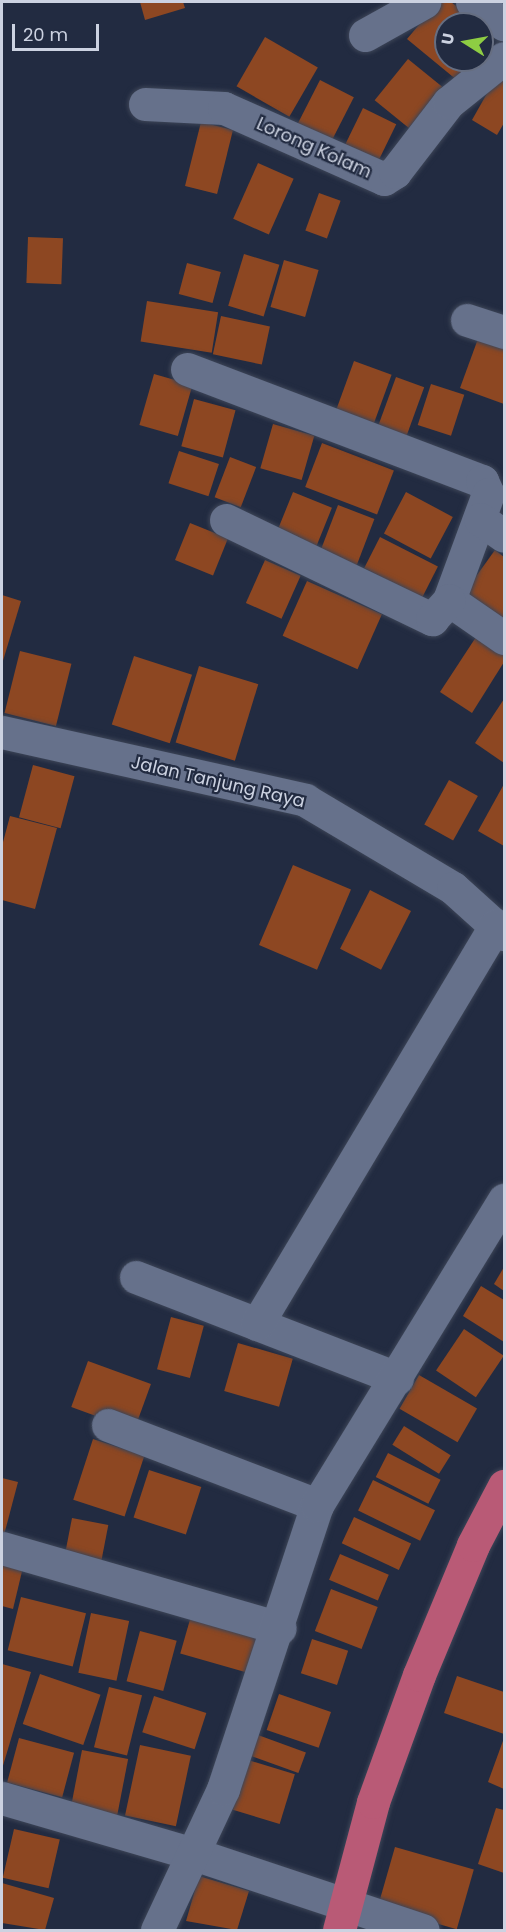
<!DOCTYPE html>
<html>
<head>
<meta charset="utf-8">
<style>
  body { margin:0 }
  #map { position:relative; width:506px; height:1932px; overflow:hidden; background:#222b41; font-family:Poppins,sans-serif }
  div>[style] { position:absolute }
  .building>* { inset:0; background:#8d4722; transform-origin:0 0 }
  .roads { filter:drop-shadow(0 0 2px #3d4557) drop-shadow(0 0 2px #3d4557) }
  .minor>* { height:33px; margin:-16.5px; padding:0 16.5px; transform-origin:16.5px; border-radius:16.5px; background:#66718b }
  .trunk>* { height:33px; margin:-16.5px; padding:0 16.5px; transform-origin:16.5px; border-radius:16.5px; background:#b95a76 }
  span { translate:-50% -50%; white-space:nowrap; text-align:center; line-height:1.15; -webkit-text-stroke:4.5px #222b41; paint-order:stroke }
  .street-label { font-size:18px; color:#ccd2e1 }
  .frame { position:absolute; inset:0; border:3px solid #ccd2e1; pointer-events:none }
  .north { position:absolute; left:434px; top:12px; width:60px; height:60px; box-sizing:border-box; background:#222b41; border:2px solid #666e81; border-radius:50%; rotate:281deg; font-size:16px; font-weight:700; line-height:24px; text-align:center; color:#ccd2e1 }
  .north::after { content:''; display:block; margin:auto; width:21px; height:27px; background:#8ecd43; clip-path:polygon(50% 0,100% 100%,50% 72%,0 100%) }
  .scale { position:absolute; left:12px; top:24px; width:87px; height:27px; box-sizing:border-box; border:3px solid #ccd2e1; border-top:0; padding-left:8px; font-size:18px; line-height:21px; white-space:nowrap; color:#ccd2e1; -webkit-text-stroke:4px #222b41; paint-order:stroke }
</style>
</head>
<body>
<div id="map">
  <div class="building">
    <i style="clip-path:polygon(140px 2px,183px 2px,185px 8px,145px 20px)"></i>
    <i style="clip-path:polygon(438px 2px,451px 2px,479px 24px,446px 24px,446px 60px,476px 60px,458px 81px,407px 39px)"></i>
    <i style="clip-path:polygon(482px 27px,495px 37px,482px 52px)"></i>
    <i style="left:265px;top:37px;width:61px;height:57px;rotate:30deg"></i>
    <i style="left:408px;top:59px;width:44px;height:53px;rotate:39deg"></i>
    <i style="clip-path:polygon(504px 63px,504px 123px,497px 135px,472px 120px)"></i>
    <i style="left:320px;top:80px;width:38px;height:52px;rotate:27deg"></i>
    <i style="left:363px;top:108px;width:37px;height:47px;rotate:26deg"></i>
    <i style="left:201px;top:122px;width:33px;height:66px;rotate:14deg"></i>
    <i style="left:258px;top:163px;width:39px;height:61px;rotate:24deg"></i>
    <i style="left:319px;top:193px;width:23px;height:40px;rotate:20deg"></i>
    <i style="left:28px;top:237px;width:35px;height:46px;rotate:2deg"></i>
    <i style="left:244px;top:254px;width:37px;height:54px;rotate:17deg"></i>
    <i style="left:284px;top:260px;width:36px;height:49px;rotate:16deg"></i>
    <i style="left:187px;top:263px;width:35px;height:32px;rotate:15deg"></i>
    <i style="left:147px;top:301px;width:72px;height:41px;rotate:9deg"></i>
    <i style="left:221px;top:316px;width:50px;height:39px;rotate:12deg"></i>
    <i style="clip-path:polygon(479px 336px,504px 345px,504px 404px,460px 388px)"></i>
    <i style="left:354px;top:361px;width:40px;height:53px;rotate:20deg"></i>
    <i style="left:154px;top:374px;width:40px;height:53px;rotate:16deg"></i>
    <i style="left:396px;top:377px;width:30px;height:56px;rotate:20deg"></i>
    <i style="left:431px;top:384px;width:35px;height:43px;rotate:18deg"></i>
    <i style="left:194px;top:399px;width:43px;height:49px;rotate:15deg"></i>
    <i style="left:273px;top:424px;width:43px;height:46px;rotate:16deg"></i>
    <i style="left:322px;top:443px;width:77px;height:47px;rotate:21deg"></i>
    <i style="left:179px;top:451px;width:42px;height:34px;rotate:18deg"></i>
    <i style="left:230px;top:457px;width:28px;height:43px;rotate:21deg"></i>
    <i style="left:293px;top:492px;width:42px;height:48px;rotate:22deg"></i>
    <i style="left:406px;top:492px;width:53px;height:47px;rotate:28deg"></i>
    <i style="left:338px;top:505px;width:39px;height:50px;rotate:21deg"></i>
    <i style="left:190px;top:523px;width:41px;height:40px;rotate:22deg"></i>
    <i style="left:380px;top:537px;width:65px;height:35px;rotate:27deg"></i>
    <i style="clip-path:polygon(495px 550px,504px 557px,504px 623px,464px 593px)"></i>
    <i style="left:265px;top:560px;width:39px;height:47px;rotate:24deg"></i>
    <i style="left:307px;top:581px;width:82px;height:60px;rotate:24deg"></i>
    <i style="clip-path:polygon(2px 595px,21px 601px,2px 664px)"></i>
    <i style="clip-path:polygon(478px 634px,504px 652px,504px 662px,472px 713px,440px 692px)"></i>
    <i style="left:20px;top:651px;width:53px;height:64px;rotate:14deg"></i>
    <i style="left:134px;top:656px;width:61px;height:72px;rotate:18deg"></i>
    <i style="left:199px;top:666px;width:62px;height:80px;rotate:17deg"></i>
    <i style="clip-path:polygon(504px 699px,504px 763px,475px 743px)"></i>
    <i style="left:33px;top:765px;width:43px;height:54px;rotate:15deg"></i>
    <i style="left:449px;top:780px;width:33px;height:51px;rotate:29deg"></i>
    <i style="clip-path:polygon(504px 784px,504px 846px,478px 831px)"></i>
    <i style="clip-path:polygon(10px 816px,57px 828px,35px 909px,2px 900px,2px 846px)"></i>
    <i style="left:293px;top:865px;width:63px;height:87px;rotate:23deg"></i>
    <i style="left:370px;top:890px;width:46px;height:66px;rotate:27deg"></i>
    <i style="clip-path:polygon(504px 1267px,504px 1291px,494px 1284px)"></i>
    <i style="clip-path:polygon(481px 1286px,504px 1300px,504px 1342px,463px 1316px)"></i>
    <i style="left:171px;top:1317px;width:34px;height:54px;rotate:15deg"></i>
    <i style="left:464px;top:1329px;width:48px;height:50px;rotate:34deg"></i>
    <i style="left:238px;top:1343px;width:57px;height:50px;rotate:16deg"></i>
    <i style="left:88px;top:1361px;width:67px;height:49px;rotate:20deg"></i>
    <i style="left:419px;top:1375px;width:67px;height:39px;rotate:30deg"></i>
    <i style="left:404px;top:1426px;width:55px;height:22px;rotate:32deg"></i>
    <i style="left:93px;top:1439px;width:54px;height:64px;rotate:18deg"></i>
    <i style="left:388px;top:1453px;width:59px;height:27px;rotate:27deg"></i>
    <i style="left:149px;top:1470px;width:55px;height:50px;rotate:18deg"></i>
    <i style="clip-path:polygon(2px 1478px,18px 1482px,4px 1535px,2px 1535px)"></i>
    <i style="left:373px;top:1480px;width:69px;height:34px;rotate:26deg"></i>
    <i style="left:354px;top:1517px;width:63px;height:29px;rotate:25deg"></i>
    <i style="left:72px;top:1518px;width:37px;height:46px;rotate:11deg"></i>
    <i style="left:340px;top:1554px;width:53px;height:28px;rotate:23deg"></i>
    <i style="clip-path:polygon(2px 1558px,24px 1563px,13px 1609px,2px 1606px)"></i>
    <i style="left:331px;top:1589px;width:50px;height:45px;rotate:21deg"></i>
    <i style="left:21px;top:1597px;width:67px;height:55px;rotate:14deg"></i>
    <i style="left:91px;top:1613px;width:39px;height:61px;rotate:12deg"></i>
    <i style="left:191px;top:1616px;width:71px;height:39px;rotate:16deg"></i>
    <i style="left:140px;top:1631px;width:38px;height:52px;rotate:15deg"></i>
    <i style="left:312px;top:1639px;width:38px;height:36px;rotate:18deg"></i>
    <i style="clip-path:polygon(2px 1664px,31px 1672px,2px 1769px)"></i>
    <i style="left:40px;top:1674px;width:64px;height:53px;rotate:19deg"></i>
    <i style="clip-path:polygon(457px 1676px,504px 1692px,504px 1734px,444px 1713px)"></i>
    <i style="left:109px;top:1687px;width:34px;height:62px;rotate:14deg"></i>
    <i style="left:279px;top:1694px;width:55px;height:38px;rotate:19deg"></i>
    <i style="left:154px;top:1696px;width:55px;height:38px;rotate:18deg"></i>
    <i style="left:258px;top:1735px;width:51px;height:22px;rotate:20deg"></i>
    <i style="left:19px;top:1738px;width:57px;height:46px;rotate:15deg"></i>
    <i style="clip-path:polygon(504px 1738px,504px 1789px,488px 1782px)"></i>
    <i style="left:140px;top:1745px;width:52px;height:72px;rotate:12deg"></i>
    <i style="left:82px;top:1750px;width:47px;height:58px;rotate:11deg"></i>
    <i style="left:248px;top:1760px;width:49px;height:52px;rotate:17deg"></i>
    <i style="clip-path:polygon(496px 1808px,504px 1810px,504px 1873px,478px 1864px)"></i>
    <i style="left:14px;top:1829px;width:47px;height:50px;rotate:13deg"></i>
    <i style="left:395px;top:1847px;width:82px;height:62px;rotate:16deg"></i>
    <i style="clip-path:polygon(199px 1876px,249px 1891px,237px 1930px,186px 1921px)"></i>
    <i style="clip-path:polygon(2px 1883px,54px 1898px,45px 1930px,2px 1923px)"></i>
  </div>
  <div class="roads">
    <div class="minor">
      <i style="left:472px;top:2px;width:39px;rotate:35deg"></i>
      <i style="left:365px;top:35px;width:68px;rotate:-29.2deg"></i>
      <i style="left:145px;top:104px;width:79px;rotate:2.9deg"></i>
      <i style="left:224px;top:108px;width:175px;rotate:23.9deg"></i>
      <i style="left:384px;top:179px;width:13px;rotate:-32deg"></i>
      <i style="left:395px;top:172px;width:88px;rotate:-52.4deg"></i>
      <i style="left:449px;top:102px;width:70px;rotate:-38.7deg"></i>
      <i style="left:467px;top:320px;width:39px;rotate:18deg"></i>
      <i style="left:187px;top:369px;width:316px;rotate:20.8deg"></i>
      <i style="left:482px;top:481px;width:14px;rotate:65deg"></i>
      <i style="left:488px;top:494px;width:113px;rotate:110.2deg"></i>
      <i style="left:449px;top:600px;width:67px;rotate:34.6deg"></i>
      <i style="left:480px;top:519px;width:29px;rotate:35deg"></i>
      <i style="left:226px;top:520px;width:229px;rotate:25.7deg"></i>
      <i style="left:432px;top:619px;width:25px;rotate:-48deg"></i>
      <i style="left:2px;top:732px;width:311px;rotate:12.6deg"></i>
      <i style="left:305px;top:800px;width:172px;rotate:30.7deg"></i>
      <i style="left:453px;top:888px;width:69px;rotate:42deg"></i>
      <i style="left:136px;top:1277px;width:280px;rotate:21.2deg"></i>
      <i style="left:257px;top:1324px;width:465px;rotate:-59.1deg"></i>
      <i style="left:108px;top:1425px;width:224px;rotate:20.9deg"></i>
      <i style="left:2px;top:1548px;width:289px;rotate:16.1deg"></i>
      <i style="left:2px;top:1798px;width:200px;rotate:16.3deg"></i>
      <i style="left:194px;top:1854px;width:241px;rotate:18.4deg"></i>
      <i style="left:157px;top:1930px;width:156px;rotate:-64.9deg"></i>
      <i style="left:223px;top:1789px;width:299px;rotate:-71.7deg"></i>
      <i style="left:317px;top:1505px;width:358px;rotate:-58.5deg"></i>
    </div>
    <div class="trunk">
      <i style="left:339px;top:1930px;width:132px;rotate:-75.1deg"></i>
      <i style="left:373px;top:1802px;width:135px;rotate:-70.1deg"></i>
      <i style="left:419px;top:1675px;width:141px;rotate:-67.4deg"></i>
      <i style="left:473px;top:1545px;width:67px;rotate:-62.3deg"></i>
    </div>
  </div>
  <div class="street-label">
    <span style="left:314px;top:148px;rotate:24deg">Lorong Kolam</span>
    <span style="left:218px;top:782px;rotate:13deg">Jalan Tanjung Raya</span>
  </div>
  <div class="frame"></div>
  <div class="north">U</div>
  <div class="scale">20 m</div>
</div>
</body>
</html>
